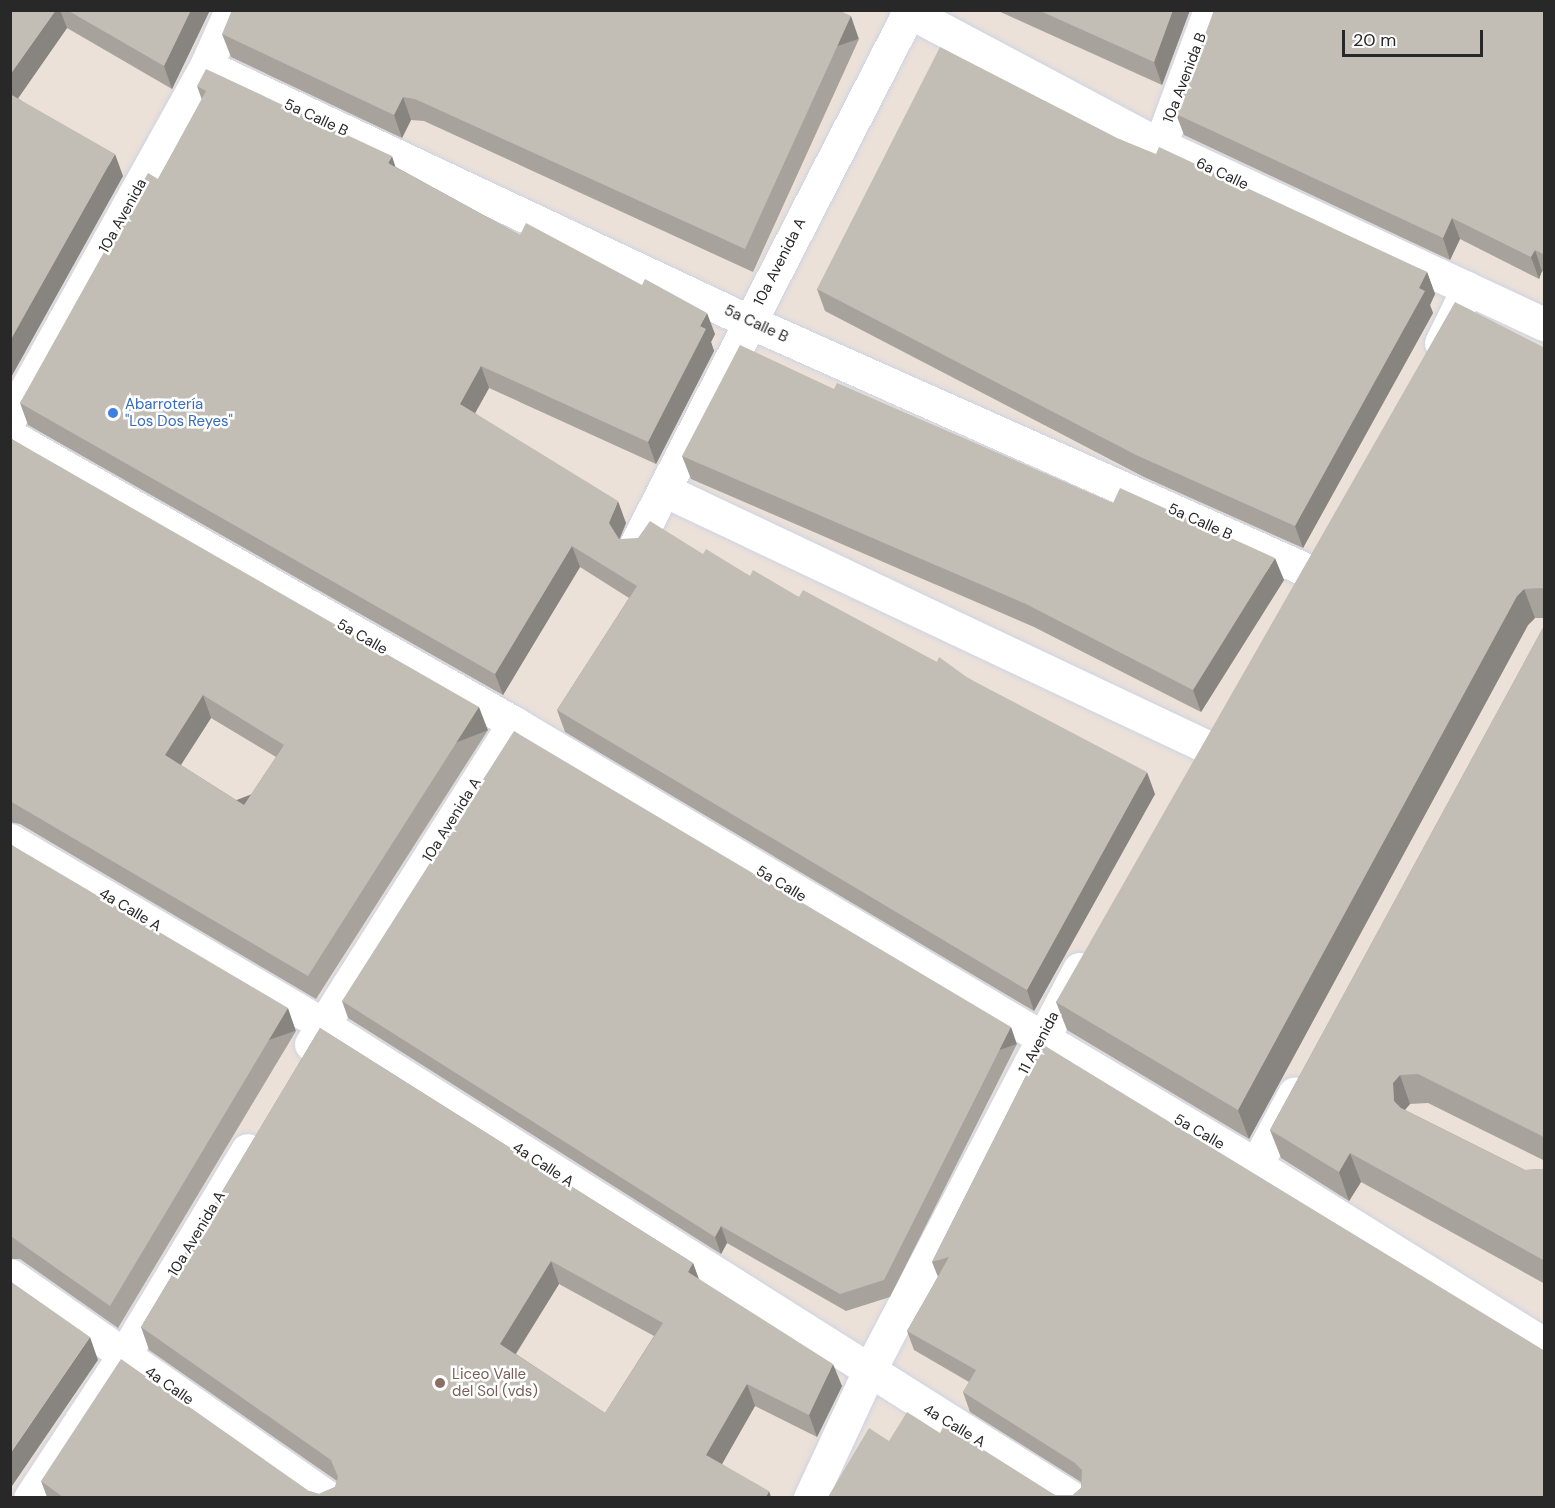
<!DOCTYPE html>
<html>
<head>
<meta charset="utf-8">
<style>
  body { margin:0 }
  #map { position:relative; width:1555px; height:1508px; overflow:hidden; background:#ebe1d9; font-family:"DM Sans",sans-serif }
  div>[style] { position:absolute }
  .roads { filter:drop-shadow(0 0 2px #ced3e2) drop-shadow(0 0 2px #ced3e2) }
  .minor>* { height:33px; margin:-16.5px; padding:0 16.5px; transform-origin:16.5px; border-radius:16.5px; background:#fff }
  .wall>* { inset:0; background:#a7a39c }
  .shaded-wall>* { inset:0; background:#88847f; transform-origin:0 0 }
  .building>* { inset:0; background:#c2bdb5 }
  .dots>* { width:16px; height:16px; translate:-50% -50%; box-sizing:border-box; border:3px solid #fff; border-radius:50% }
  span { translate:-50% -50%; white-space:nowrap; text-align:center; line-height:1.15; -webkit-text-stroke:5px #fff; paint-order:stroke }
  .street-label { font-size:15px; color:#282828 }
  .shop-label { font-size:15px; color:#366cbe }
  .left { translate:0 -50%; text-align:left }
  .education-label { font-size:15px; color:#785e54 }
  .frame { position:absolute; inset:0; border:12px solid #282828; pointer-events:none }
  .scale { position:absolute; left:1342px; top:30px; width:141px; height:27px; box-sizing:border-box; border:3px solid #282828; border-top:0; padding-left:8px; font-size:18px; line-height:21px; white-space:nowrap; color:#282828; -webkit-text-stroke:4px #fff; paint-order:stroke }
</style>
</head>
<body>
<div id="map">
  <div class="roads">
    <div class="minor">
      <i style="left:906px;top:10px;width:288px;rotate:28deg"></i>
      <i style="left:1160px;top:145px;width:424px;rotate:25deg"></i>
      <i style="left:206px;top:66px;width:601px;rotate:25.2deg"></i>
      <i style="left:750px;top:322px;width:614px;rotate:24.02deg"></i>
      <i style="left:1160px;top:145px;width:144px;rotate:-69.7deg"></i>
      <i style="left:1441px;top:343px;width:61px;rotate:-63.9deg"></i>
      <i style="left:10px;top:418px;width:403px;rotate:-60.9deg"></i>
      <i style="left:206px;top:66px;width:61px;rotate:-65.9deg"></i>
      <i style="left:10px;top:436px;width:580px;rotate:29.66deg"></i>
      <i style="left:514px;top:723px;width:864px;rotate:30.78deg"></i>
      <i style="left:1256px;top:1165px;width:339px;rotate:31.9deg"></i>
      <i style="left:666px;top:491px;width:594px;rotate:25.31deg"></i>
      <i style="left:636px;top:544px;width:598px;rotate:-62.84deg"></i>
      <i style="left:10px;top:840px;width:362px;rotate:30.5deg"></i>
      <i style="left:322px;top:1024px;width:887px;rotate:32.29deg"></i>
      <i style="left:311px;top:1044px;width:380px;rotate:-57.7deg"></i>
      <i style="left:1256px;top:1165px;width:81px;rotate:-61.8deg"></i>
      <i style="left:10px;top:1275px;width:388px;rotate:35deg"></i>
      <i style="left:30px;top:1498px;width:171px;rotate:-56.7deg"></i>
      <i style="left:124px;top:1355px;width:239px;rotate:-59deg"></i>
      <i style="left:810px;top:1498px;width:138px;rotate:-65.1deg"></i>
      <i style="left:868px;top:1373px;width:456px;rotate:-62.4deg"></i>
    </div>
  </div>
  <div class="wall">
    <i style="clip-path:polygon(10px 10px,210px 10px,172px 89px,67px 28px,18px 98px,123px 176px,10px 379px)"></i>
    <i style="clip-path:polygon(996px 10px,1190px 10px,1162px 85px)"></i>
    <i style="clip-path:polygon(1545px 10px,1545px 273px,1542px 271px,1539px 279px,1460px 239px,1450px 260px,1184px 135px,1176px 114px)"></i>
    <i style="clip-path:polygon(222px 34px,859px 39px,753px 272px,424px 121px,411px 120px,402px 138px,231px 57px)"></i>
    <i style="clip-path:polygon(197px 86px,396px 167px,520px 235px,715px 334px,711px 342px,714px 351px,656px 464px,489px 388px,475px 413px,626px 523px,620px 539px,703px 554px,750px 576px,799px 597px,968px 678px,1155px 794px,1034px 1011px,565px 732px,557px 710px,629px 598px,580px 567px,503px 695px,28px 425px,20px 403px,158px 179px,202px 100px)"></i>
    <i style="clip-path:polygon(1119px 139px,1427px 272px,1435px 294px,1430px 305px,1433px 313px,1303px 548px,1144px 477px,825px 311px,817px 289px)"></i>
    <i style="clip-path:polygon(1545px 348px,1545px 618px,1535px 618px,1528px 625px,1249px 1139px,1067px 1030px,1056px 1002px)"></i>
    <i style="clip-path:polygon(834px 389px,1284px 580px,1201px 712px,1034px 627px,691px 479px,682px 456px)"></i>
    <i style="clip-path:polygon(evenodd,10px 438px,488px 730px,316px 999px,20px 824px,10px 822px,10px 438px,211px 718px,276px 757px,244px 805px,181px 765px,211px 718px)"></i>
    <i style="clip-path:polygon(1545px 624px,1545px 1161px,1428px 1103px,1410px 1104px,1405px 1110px,1525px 1170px,1543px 1169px,1545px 1167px,1545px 1284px,1361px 1182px,1349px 1201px,1281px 1158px,1270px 1130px)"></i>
    <i style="clip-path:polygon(10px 844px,296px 1031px,118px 1328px,20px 1259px,10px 1259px)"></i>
    <i style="clip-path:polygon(342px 1001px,1017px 1044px,890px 1297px,846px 1311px,727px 1243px,721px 1254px,348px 1018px)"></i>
    <i style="clip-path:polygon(evenodd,320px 1028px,693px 1263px,699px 1279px,842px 1386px,817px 1437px,755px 1406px,722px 1464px,771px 1497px,47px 1497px,41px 1481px,309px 1491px,319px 1494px,335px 1487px,337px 1481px,149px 1350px,141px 1327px,320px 1028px,559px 1284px,654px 1336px,605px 1413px,516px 1354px,559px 1284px)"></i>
    <i style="clip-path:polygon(1042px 1044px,1545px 1497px,828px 1497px,889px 1441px,940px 1433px,1055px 1495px,1073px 1495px,1081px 1488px,1081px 1482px,970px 1412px,963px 1392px,969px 1382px,914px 1350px,907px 1331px,938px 1277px,932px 1262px)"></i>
  </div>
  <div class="shaded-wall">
    <i style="clip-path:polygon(56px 10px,60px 10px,67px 28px,10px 110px,10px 75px)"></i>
    <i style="clip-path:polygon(191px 10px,210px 10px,172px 89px,164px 66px)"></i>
    <i style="clip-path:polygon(1173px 10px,1190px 10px,1162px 85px,1154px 62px)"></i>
    <i style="left:851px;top:16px;width:24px;height:256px;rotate:71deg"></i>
    <i style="clip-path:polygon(403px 97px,411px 120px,402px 138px,394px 115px)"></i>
    <i style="clip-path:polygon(115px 154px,123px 176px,10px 379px,10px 341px)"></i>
    <i style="clip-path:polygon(392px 156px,399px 178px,388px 163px)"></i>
    <i style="clip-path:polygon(1452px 218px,1460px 239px,1450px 260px,1443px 238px)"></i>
    <i style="clip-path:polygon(1535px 250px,1542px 271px,1539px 279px,1531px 257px)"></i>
    <i style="clip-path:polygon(1427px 272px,1435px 294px,1430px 305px,1433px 313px,1303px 548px,1295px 526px,1419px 288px)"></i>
    <i style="clip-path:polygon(707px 313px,715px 334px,711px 342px,714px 351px,656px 464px,648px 442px,700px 326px)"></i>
    <i style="clip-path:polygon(481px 366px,489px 388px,468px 426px,460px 404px)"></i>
    <i style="clip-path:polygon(618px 501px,626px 523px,617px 544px,609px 523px)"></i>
    <i style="clip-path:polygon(572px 546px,580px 567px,503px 695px,495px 674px)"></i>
    <i style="clip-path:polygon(1275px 558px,1284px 580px,1201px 712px,1193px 690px)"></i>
    <i style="clip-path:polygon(1524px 589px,1535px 618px,1528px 625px,1249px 1139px,1238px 1110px,1517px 596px)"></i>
    <i style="clip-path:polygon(203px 695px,211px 718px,173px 777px,165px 755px)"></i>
    <i style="left:479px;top:707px;width:25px;height:319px;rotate:69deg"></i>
    <i style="clip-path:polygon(1147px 772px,1155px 794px,1034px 1011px,1027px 990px)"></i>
    <i style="left:288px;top:1008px;width:24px;height:347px;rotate:71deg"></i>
    <i style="left:1011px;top:1027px;width:18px;height:283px;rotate:71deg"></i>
    <i style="clip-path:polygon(1400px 1075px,1410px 1104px,1403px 1112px,1394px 1101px,1393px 1083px)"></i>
    <i style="clip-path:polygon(1350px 1153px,1361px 1182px,1349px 1201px,1339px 1172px)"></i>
    <i style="clip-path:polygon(721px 1226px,727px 1243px,721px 1254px,715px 1237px)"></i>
    <i style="clip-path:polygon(551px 1261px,559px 1284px,508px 1366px,500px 1344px)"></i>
    <i style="clip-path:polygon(693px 1263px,701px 1286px,688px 1272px)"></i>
    <i style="clip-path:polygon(90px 1337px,98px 1360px,10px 1489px,10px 1454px)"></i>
    <i style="clip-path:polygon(833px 1364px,842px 1386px,817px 1437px,809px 1415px)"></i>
    <i style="clip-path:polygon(747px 1384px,755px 1406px,714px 1478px,706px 1455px)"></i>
    <i style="clip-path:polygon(769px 1491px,771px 1497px,766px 1497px)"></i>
  </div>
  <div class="building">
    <i style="clip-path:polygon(10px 10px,56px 10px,10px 75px)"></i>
    <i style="clip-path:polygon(67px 10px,191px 10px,164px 66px)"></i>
    <i style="clip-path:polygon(232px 10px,838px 10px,851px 16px,745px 249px,415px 99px,403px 97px,394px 115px,222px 34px)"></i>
    <i style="clip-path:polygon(1038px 10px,1173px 10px,1154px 62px)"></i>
    <i style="clip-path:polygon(1214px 10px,1545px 10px,1545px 255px,1535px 250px,1531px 257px,1452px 218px,1443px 238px,1176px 114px)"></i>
    <i style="clip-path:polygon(940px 47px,1119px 139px,1156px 154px,1159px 147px,1427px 272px,1419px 288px,1425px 291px,1295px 526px,1136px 455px,817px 289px)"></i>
    <i style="clip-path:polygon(206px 69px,392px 156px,388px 163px,520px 235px,526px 223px,642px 285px,645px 279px,707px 313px,700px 326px,706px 329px,648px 442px,481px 366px,460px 404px,618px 501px,609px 523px,619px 539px,638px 538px,650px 521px,703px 554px,706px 549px,750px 576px,753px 570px,799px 597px,803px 590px,937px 662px,939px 657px,968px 678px,1147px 772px,1027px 990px,557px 710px,637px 586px,572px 546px,495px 674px,20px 403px,148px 173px,158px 179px,206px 91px,197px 86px)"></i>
    <i style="clip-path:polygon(10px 94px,115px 154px,10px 341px)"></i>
    <i style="clip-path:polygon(1455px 302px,1545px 348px,1545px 591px,1542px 588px,1524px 589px,1517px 596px,1238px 1110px,1056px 1002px)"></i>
    <i style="clip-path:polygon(740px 345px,834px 389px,837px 383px,1113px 503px,1120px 488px,1275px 558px,1193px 690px,1026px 604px,682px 456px)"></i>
    <i style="clip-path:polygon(evenodd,10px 438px,479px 707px,308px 976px,10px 801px,10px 438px,203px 695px,284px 745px,244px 805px,165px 755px,203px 695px)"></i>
    <i style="clip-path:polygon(1545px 624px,1545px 1140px,1542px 1136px,1418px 1074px,1400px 1075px,1393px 1083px,1394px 1101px,1401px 1108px,1525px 1170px,1543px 1169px,1545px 1167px,1545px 1261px,1350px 1153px,1339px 1172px,1270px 1130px)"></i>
    <i style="clip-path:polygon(514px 731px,1011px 1027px,884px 1280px,840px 1294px,721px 1226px,715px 1237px,342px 1001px)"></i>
    <i style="clip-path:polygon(10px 844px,288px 1008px,110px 1306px,12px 1237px,10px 1237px)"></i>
    <i style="clip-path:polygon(evenodd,320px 1028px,693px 1263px,688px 1272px,833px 1364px,809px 1415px,747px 1384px,706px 1455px,769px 1491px,766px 1497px,63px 1497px,41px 1481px,121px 1359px,309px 1491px,319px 1494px,335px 1487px,338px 1477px,331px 1460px,141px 1327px,320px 1028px,551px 1261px,663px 1323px,605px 1413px,500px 1344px,551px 1261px)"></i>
    <i style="clip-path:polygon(1042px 1044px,1545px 1351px,1545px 1497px,828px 1497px,869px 1428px,889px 1441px,907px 1412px,940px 1433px,944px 1425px,1055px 1495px,1073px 1495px,1081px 1488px,1082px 1470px,1075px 1463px,963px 1392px,976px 1370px,907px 1331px,949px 1257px,932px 1262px)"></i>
    <i style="clip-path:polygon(10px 1281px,90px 1337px,10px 1454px)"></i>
  </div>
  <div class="dots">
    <i style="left:113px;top:413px;background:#3f7fe0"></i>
    <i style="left:440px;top:1383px;background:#8d6e63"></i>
  </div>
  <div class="street-label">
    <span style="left:1185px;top:78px;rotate:-69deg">10a Avenida B</span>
    <span style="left:316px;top:118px;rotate:25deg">5a Calle B</span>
    <span style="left:1222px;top:174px;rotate:25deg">6a Calle</span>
    <span style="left:123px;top:216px;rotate:-61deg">10a Avenida</span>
    <span style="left:780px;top:262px;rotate:-63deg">10a Avenida A</span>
    <span style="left:756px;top:324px;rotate:25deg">5a Calle B</span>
    <span style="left:1200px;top:522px;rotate:24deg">5a Calle B</span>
    <span style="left:362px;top:637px;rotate:30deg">5a Calle</span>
    <span style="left:452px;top:820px;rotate:-58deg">10a Avenida A</span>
    <span style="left:781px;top:884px;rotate:31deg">5a Calle</span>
    <span style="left:130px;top:910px;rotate:31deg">4a Calle A</span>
    <span style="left:1039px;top:1043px;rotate:-62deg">11 Avenida</span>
    <span style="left:1199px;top:1132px;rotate:30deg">5a Calle</span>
    <span style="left:543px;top:1165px;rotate:33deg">4a Calle A</span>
    <span style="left:197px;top:1234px;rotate:-59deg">10a Avenida A</span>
    <span style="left:169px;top:1386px;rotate:35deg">4a Calle</span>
    <span style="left:954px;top:1426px;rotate:31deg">4a Calle A</span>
  </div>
  <div class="shop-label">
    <span class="left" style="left:125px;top:413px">Abarrotería<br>"Los Dos Reyes"</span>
  </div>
  <div class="education-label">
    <span class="left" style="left:452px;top:1383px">Liceo Valle<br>del Sol (vds)</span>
  </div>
  <div class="frame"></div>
  <div class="scale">20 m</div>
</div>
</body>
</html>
